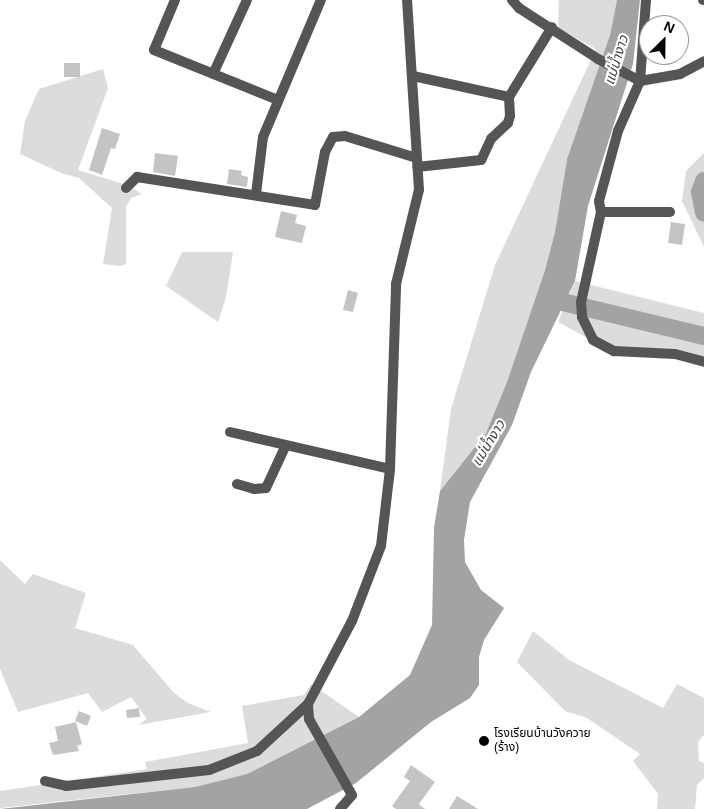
<!DOCTYPE html>
<html>
<head>
<meta charset="utf-8">
<style>
	body { margin:0 }
	#map { position:relative; width:704px; height:809px; overflow:hidden; background:#fff; font-family:Helvetica,"Noto Sans Thai",sans-serif }
	div>[style] { position:absolute }
	.green>* { inset:0; background:#dcdcdc }
	.water>* { inset:0; background:#a3a3a3 }
	.river>* { height:18px; margin:-9px; padding:0 9px; transform-origin:9px; border-radius:9px; background:#a3a3a3 }
	.building>* { inset:0; background:#c4c4c4 }
	.street>* { height:10px; margin:-5px; padding:0 5px; transform-origin:5px; border-radius:5px; background:#555 }
	.dots>* { width:14px; height:14px; translate:-50% -50%; box-sizing:border-box; border:2px solid #fff; border-radius:50% }
	span { translate:-50% -50%; white-space:nowrap; text-align:center; line-height:1.15; -webkit-text-stroke:4.5px #fff; paint-order:stroke }
	.poi-label { font-size:12px; color:#000 }
	.left { translate:0 -50%; text-align:left }
	.water-label { font-size:14px; color:#444; font-style:italic }
	.north { position:absolute; left:639px; top:15px; width:50px; height:50px; box-sizing:border-box; background:#fff; border:1px solid #999; border-radius:50%; rotate:23deg; font-size:14px; font-weight:700; line-height:20px; text-align:center; color:#000 }
	.north::after { content:''; display:block; margin:auto; width:18px; height:22px; background:#000; clip-path:polygon(50% 0,100% 100%,50% 72%,0 100%) }
</style>
</head>
<body>
<div id="map">
	<div class="green">
		<i style="clip-path:polygon(559px 0,617px 0,610px 35px,567px 159px,555px 232px,545px 270px,507px 382px,486px 433px,440px 491px,451px 409px,495px 265px,596px 49px,558px 28px)"></i>
		<i style="clip-path:polygon(103px 69px,108px 88px,78px 170px,127px 185px,142px 194px,131px 198px,126px 207px,126px 264px,121px 266px,103px 264px,112px 208px,79px 178px,61px 173px,20px 154px,25px 121px,39px 89px)"></i>
		<i style="clip-path:polygon(704px 153px,704px 247px,682px 201px,686px 171px)"></i>
		<i style="clip-path:polygon(182px 252px,233px 252px,226px 297px,218px 322px,166px 286px)"></i>
		<i style="clip-path:polygon(575px 281px,704px 313px,704px 366px,678px 357px,619px 355px,558px 322px)"></i>
		<i style="clip-path:polygon(0 560px,25px 584px,33px 574px,86px 593px,75px 628px,133px 645px,174px 693px,188px 703px,211px 712px,138px 725px,147px 719px,131px 697px,102px 712px,88px 693px,18px 712px,0 669px)"></i>
		<i style="clip-path:polygon(533px 631px,569px 660px,663px 708px,677px 684px,704px 698px,704px 735px,698px 742px,699px 761px,704px 763px,704px 778px,697px 785px,695px 809px,657px 809px,658px 794px,633px 761px,640px 754px,587px 718px,565px 711px,517px 662px)"></i>
		<i style="clip-path:polygon(311px 684px,359px 717px,247px 774px,195px 787px,0 808px,0 791px,147px 769px,145px 762px,248px 743px,242px 706px,304px 695px)"></i>
	</div>
	<div class="water">
		<i style="clip-path:polygon(617px 0,640px 0,633px 64px,588px 206px,575px 281px,531px 372px,512px 425px,470px 502px,464px 540px,465px 562px,481px 590px,504px 608px,484px 640px,479px 657px,479px 685px,470px 698px,431px 722px,356px 783px,307px 809px,0 809px,195px 787px,247px 774px,359px 717px,410px 675px,432px 625px,434px 528px,440px 491px,486px 433px,507px 382px,545px 270px,555px 232px,567px 159px,610px 35px)"></i>
	</div>
	<div class="river">
		<i style="left:704px;top:181px;width:12px;rotate:110deg"></i>
		<i style="left:700px;top:192px;width:21px;rotate:79deg"></i>
		<i style="left:550px;top:299px;width:158px;rotate:13.5deg"></i>
	</div>
	<div class="building">
		<i style="clip-path:polygon(64px 63px,80px 63px,80px 77px,64px 77px)"></i>
		<i style="clip-path:polygon(102px 128px,120px 134px,115px 149px,111px 148px,102px 175px,89px 170px)"></i>
		<i style="clip-path:polygon(155px 153px,178px 156px,175px 176px,153px 172px)"></i>
		<i style="clip-path:polygon(229px 169px,242px 171px,241px 175px,248px 177px,247px 187px,227px 184px)"></i>
		<i style="clip-path:polygon(281px 211px,297px 215px,295px 223px,306px 226px,302px 243px,275px 237px)"></i>
		<i style="clip-path:polygon(671px 222px,685px 224px,682px 245px,668px 243px)"></i>
		<i style="clip-path:polygon(348px 290px,358px 293px,353px 312px,343px 310px)"></i>
		<i style="clip-path:polygon(139px 708px,140px 717px,127px 718px,126px 710px)"></i>
		<i style="clip-path:polygon(79px 711px,91px 716px,87px 726px,75px 721px)"></i>
		<i style="clip-path:polygon(76px 722px,82px 744px,77px 746px,79px 751px,53px 755px,49px 743px,58px 741px,55px 727px)"></i>
		<i style="clip-path:polygon(411px 765px,435px 782px,419px 804px,425px 809px,396px 809px,392px 806px,410px 781px,404px 777px)"></i>
		<i style="clip-path:polygon(457px 796px,478px 809px,449px 809px)"></i>
	</div>
	<div class="street">
		<i style="left:175px;top:0;width:54px;rotate:112.8deg"></i>
		<i style="left:154px;top:50px;width:134px;rotate:22deg"></i>
		<i style="left:512px;top:0;width:11px;rotate:49deg"></i>
		<i style="left:519px;top:8px;width:94px;rotate:32.8deg"></i>
		<i style="left:598px;top:59px;width:47px;rotate:27.6deg"></i>
		<i style="left:640px;top:81px;width:41px;rotate:-9.9deg"></i>
		<i style="left:680px;top:74px;width:27px;rotate:-28deg"></i>
		<i style="left:646px;top:0;width:81px;rotate:94.2deg"></i>
		<i style="left:640px;top:81px;width:55px;rotate:113.7deg"></i>
		<i style="left:618px;top:131px;width:73px;rotate:105.2deg"></i>
		<i style="left:599px;top:201px;width:11px;rotate:80deg"></i>
		<i style="left:601px;top:212px;width:92px;rotate:102.5deg"></i>
		<i style="left:581px;top:302px;width:15px;rotate:86deg"></i>
		<i style="left:582px;top:317px;width:25px;rotate:64deg"></i>
		<i style="left:593px;top:340px;width:24px;rotate:28deg"></i>
		<i style="left:614px;top:351px;width:61px;rotate:2.8deg"></i>
		<i style="left:675px;top:354px;width:30px;rotate:15deg"></i>
		<i style="left:703px;top:0;width:1px"></i>
		<i style="left:214px;top:72px;width:79px;rotate:-65.4deg"></i>
		<i style="left:413px;top:76px;width:98px;rotate:12.3deg"></i>
		<i style="left:509px;top:97px;width:19px;rotate:87deg"></i>
		<i style="left:510px;top:116px;width:7px;rotate:106deg"></i>
		<i style="left:508px;top:123px;width:23px;rotate:137deg"></i>
		<i style="left:491px;top:139px;width:23px;rotate:115deg"></i>
		<i style="left:481px;top:160px;width:64px;rotate:173.8deg"></i>
		<i style="left:509px;top:97px;width:82px;rotate:-58.4deg"></i>
		<i style="left:126px;top:188px;width:16px;rotate:-45deg"></i>
		<i style="left:137px;top:177px;width:180px;rotate:8.9deg"></i>
		<i style="left:315px;top:205px;width:54px;rotate:-79.3deg"></i>
		<i style="left:325px;top:152px;width:17px;rotate:-62deg"></i>
		<i style="left:333px;top:137px;width:12px;rotate:-5deg"></i>
		<i style="left:345px;top:136px;width:75px;rotate:17deg"></i>
		<i style="left:256px;top:194px;width:57px;rotate:-83deg"></i>
		<i style="left:263px;top:137px;width:149px;rotate:-67.1deg"></i>
		<i style="left:601px;top:212px;width:69px"></i>
		<i style="left:230px;top:432px;width:164px;rotate:13deg"></i>
		<i style="left:237px;top:484px;width:18px;rotate:16deg"></i>
		<i style="left:254px;top:489px;width:12px;rotate:-5deg"></i>
		<i style="left:266px;top:488px;width:45px;rotate:-65.1deg"></i>
		<i style="left:45px;top:781px;width:22px;rotate:13deg"></i>
		<i style="left:66px;top:786px;width:144px;rotate:-6.4deg"></i>
		<i style="left:209px;top:770px;width:52px;rotate:-21.6deg"></i>
		<i style="left:257px;top:751px;width:69px;rotate:-42.7deg"></i>
		<i style="left:340px;top:809px;width:18px;rotate:-49deg"></i>
		<i style="left:352px;top:795px;width:87px;rotate:-119.5deg"></i>
		<i style="left:309px;top:719px;width:15px;rotate:-94deg"></i>
		<i style="left:308px;top:704px;width:94px;rotate:-62.1deg"></i>
		<i style="left:352px;top:621px;width:80px;rotate:-68.9deg"></i>
		<i style="left:381px;top:546px;width:78px;rotate:-83.3deg"></i>
		<i style="left:390px;top:469px;width:185px;rotate:-88.1deg"></i>
		<i style="left:396px;top:284px;width:97px;rotate:-76.3deg"></i>
		<i style="left:419px;top:190px;width:190px;rotate:-93.6deg"></i>
	</div>
	<div class="dots">
		<i style="left:484px;top:741px;background:#000"></i>
	</div>
	<div class="poi-label">
		<span class="left" style="left:494px;top:741px">โรงเรียนบ้านวังควาย<br>(ร้าง)</span>
	</div>
	<div class="water-label">
		<span style="left:616px;top:60px;rotate:-73deg">แม่น้ำงาว</span>
		<span style="left:488px;top:443px;rotate:-59deg">แม่น้ำงาว</span>
	</div>
	<div class="north">N</div>
</div>
</body>
</html>
